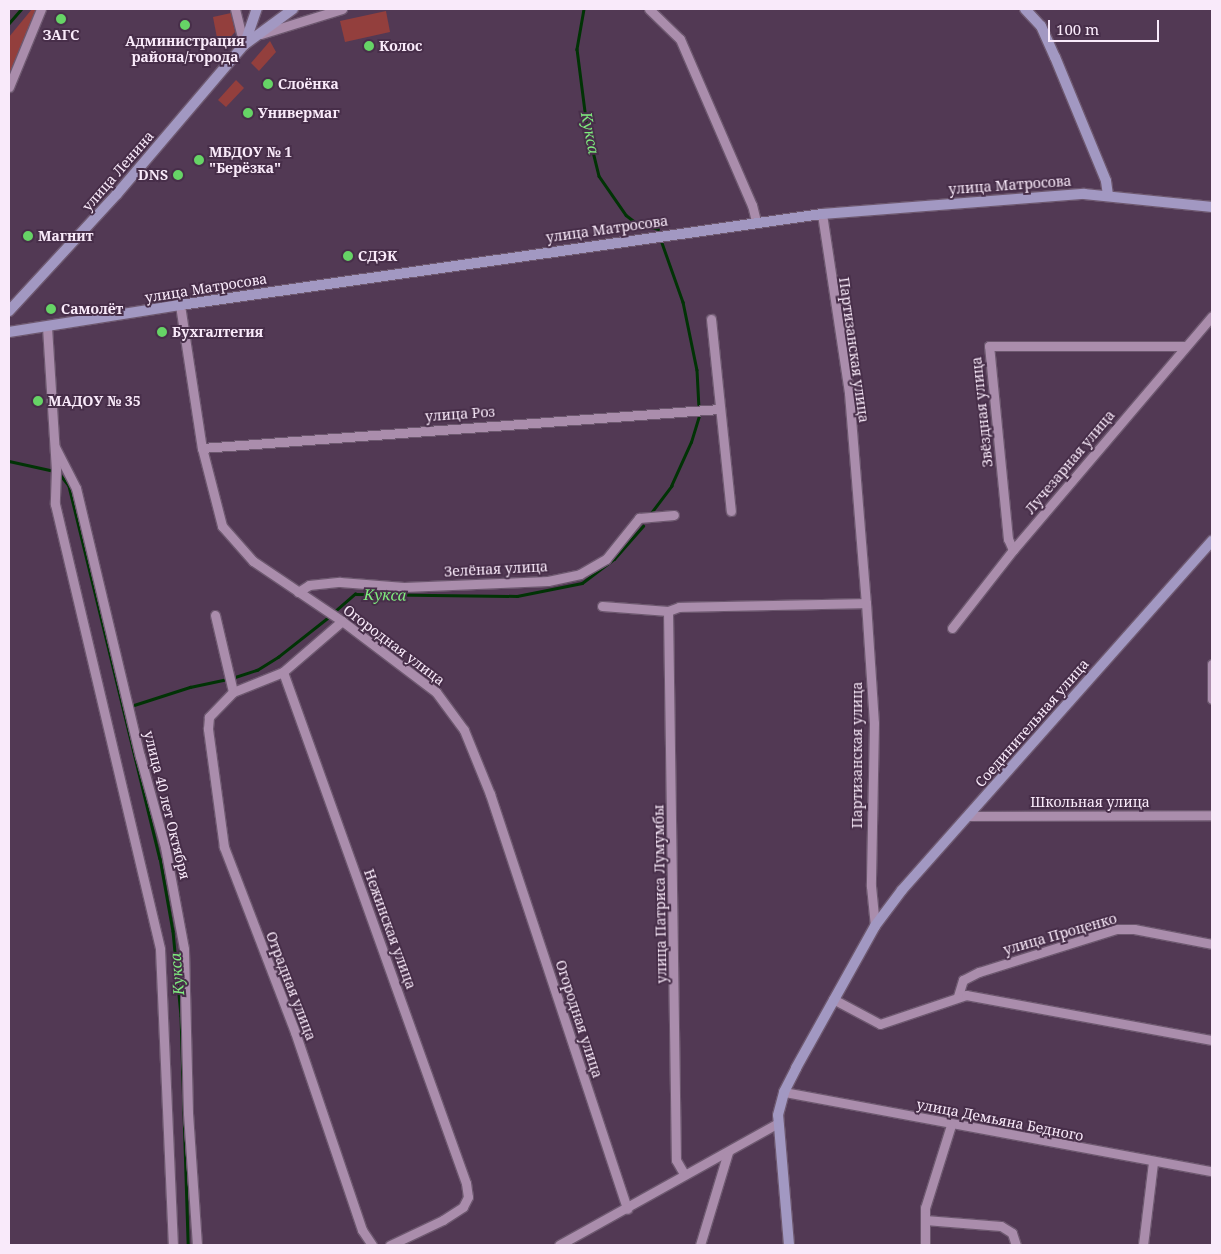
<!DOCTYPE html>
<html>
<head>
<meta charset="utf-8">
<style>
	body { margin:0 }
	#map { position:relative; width:1221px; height:1254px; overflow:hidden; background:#523954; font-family:"Noto Serif",serif }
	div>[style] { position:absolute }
	.green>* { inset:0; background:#933f3d }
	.stream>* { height:2.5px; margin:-1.25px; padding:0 1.25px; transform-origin:1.25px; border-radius:1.25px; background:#013305 }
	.roads { filter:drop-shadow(1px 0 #6d586f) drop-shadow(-1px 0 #6d586f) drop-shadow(0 1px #6d586f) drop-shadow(0 -1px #6d586f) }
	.street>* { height:9px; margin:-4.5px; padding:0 4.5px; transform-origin:4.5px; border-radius:4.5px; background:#aa8dac }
	.secondary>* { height:10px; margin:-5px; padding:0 5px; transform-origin:5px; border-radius:5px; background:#a298c2 }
	.dots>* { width:14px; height:14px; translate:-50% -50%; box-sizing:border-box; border:2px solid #472e49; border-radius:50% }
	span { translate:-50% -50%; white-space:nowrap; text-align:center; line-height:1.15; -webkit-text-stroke:4px #472e49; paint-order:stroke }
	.poi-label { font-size:14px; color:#f9eafa; font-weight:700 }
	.left { translate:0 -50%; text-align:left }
	.right { translate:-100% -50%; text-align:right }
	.street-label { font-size:14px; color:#f9eafa }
	.water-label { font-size:15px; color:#7fec7e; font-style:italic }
	.frame { position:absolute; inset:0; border:10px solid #f9eafa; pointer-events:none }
	.scale { position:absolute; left:1048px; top:20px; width:111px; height:22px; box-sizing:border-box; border:2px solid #f9eafa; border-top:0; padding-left:6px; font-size:15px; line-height:18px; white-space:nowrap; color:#f9eafa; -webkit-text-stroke:4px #472e49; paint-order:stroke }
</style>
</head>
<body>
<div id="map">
	<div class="green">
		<i style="clip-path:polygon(32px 9px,37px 9px,9px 76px,9px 37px)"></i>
		<i style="clip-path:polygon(386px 11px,390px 32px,345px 42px,340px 21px)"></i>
		<i style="clip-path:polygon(231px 13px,235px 32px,225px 43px,217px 38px,213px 17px)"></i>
		<i style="clip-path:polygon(270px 41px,276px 52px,259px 71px,251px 63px)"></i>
		<i style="clip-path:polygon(236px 80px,244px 88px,226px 107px,218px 100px)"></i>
	</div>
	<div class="stream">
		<i style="left:584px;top:9px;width:41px;rotate:99.9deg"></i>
		<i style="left:577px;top:49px;width:79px;rotate:82.7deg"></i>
		<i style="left:587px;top:127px;width:50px;rotate:76.2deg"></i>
		<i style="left:599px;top:176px;width:47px;rotate:55.3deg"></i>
		<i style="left:626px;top:215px;width:11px;rotate:38deg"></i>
		<i style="left:635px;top:222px;width:24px;rotate:17deg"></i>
		<i style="left:9px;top:23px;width:18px;rotate:-49deg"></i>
		<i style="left:661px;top:240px;width:66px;rotate:70.5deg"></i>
		<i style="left:683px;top:302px;width:69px;rotate:78.4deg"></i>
		<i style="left:697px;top:370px;width:34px;rotate:87deg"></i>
		<i style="left:9px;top:461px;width:46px;rotate:12.5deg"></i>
		<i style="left:59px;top:473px;width:16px;rotate:52deg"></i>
		<i style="left:69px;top:486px;width:383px;rotate:76.3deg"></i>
		<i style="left:160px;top:858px;width:74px;rotate:79.9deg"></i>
		<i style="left:173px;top:931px;width:85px;rotate:84.6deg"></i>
		<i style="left:181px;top:1016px;width:229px;rotate:88.2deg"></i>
		<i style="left:651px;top:513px;width:34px;rotate:-53deg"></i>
		<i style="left:671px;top:486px;width:48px;rotate:-65.6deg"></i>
		<i style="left:691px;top:442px;width:28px;rotate:-73deg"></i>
		<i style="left:334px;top:612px;width:28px;rotate:-41deg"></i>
		<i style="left:355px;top:594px;width:162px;rotate:0.7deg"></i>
		<i style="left:517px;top:596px;width:66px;rotate:-11.3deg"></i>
		<i style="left:582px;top:583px;width:40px;rotate:-37deg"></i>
		<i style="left:614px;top:559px;width:44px;rotate:-48.7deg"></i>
		<i style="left:232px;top:678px;width:26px;rotate:-18deg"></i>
		<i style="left:257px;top:670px;width:25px;rotate:-32deg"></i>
		<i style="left:278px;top:657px;width:66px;rotate:-38.3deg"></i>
		<i style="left:134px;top:705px;width:59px;rotate:-17.8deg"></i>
		<i style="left:190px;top:687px;width:38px;rotate:-12deg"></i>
	</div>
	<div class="roads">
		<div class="street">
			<i style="left:235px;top:9px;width:37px;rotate:76deg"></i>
			<i style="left:649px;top:9px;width:43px;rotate:44.1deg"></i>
			<i style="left:680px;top:39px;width:181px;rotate:66.6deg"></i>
			<i style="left:752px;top:205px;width:16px;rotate:76deg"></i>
			<i style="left:261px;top:34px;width:85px;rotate:-17.2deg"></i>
			<i style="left:9px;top:87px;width:84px;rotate:-67.7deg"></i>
			<i style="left:822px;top:214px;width:181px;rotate:81.4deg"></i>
			<i style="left:849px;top:393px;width:211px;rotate:85.4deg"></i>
			<i style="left:866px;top:603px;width:120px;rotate:86.2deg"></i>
			<i style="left:874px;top:723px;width:163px;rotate:91.1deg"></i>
			<i style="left:871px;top:886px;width:40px;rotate:84.3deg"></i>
			<i style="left:180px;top:305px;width:145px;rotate:81.3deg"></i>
			<i style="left:202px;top:448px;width:81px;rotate:75.6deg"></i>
			<i style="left:222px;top:526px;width:47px;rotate:48.5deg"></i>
			<i style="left:253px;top:561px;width:107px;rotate:34deg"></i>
			<i style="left:342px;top:621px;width:118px;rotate:37.1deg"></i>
			<i style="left:436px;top:692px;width:47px;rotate:53.6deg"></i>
			<i style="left:464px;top:730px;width:69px;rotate:67.9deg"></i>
			<i style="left:490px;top:794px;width:437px;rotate:71.7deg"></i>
			<i style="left:711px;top:319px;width:193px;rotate:84.1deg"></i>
			<i style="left:47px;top:327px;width:142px;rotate:86.4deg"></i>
			<i style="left:56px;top:469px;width:35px;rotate:92deg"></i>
			<i style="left:55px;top:504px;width:457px;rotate:76.7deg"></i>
			<i style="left:160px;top:949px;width:296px;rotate:87.5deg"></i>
			<i style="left:55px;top:447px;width:46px;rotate:62.9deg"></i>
			<i style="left:76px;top:488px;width:276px;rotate:76.6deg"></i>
			<i style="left:140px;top:756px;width:94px;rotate:74.6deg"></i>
			<i style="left:165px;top:847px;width:104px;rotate:79.4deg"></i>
			<i style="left:184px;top:949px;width:164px;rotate:88.6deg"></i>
			<i style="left:188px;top:1113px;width:132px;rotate:86.1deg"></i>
			<i style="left:202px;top:448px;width:518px;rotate:-4.31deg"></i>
			<i style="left:1013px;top:550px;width:12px;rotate:-114deg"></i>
			<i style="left:1008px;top:539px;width:194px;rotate:-95.6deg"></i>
			<i style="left:989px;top:346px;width:197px"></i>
			<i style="left:298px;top:592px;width:13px;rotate:-32deg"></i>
			<i style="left:309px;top:585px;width:31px;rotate:-6deg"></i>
			<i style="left:340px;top:582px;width:64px;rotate:4.5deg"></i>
			<i style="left:404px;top:587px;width:144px;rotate:-2.4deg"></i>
			<i style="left:548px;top:581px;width:33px;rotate:-12deg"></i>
			<i style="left:580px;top:574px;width:30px;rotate:-30deg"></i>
			<i style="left:606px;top:559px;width:53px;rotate:-51.2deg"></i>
			<i style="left:639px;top:518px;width:35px;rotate:-5deg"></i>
			<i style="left:602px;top:606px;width:66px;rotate:4.3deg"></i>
			<i style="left:668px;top:611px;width:12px;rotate:-20deg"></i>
			<i style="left:679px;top:607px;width:187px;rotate:-1.2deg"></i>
			<i style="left:668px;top:611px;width:549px;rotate:89.17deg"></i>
			<i style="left:676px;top:1160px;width:16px;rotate:60deg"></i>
			<i style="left:215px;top:615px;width:79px;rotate:76.8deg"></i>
			<i style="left:342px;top:621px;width:78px;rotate:139.2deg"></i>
			<i style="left:283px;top:672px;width:54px;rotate:158.2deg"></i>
			<i style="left:233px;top:692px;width:35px;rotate:134deg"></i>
			<i style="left:209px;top:717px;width:12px;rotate:95deg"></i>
			<i style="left:208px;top:729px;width:119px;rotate:82.3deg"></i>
			<i style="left:224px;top:847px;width:198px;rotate:69deg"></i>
			<i style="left:295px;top:1032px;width:209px;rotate:71.3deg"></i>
			<i style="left:362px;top:1230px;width:18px;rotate:56deg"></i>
			<i style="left:952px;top:628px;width:99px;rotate:-52deg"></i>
			<i style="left:1013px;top:550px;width:307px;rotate:-49.6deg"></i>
			<i style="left:1212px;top:664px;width:35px;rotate:90deg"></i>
			<i style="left:283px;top:672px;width:543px;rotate:70.3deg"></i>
			<i style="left:466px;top:1183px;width:14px;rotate:82deg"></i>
			<i style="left:468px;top:1197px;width:11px;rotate:117deg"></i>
			<i style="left:463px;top:1207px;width:24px;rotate:147deg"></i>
			<i style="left:443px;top:1220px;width:59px;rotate:154.7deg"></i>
			<i style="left:968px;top:816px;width:244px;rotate:-0.2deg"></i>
			<i style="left:958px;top:996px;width:17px;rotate:-73deg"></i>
			<i style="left:963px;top:980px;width:18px;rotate:-27deg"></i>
			<i style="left:979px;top:972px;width:144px;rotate:-17.4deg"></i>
			<i style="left:1116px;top:929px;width:18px"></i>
			<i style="left:1134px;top:929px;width:79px;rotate:10.9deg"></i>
			<i style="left:833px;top:999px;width:53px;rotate:28deg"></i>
			<i style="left:880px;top:1024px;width:91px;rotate:-18.6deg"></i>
			<i style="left:966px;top:995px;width:250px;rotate:10.4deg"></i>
			<i style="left:784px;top:1092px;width:435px;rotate:10.5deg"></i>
			<i style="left:925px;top:1220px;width:76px;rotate:4.5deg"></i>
			<i style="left:1001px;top:1226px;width:13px;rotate:32deg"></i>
			<i style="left:1012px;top:1233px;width:13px;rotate:72deg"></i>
			<i style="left:559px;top:1245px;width:251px;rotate:-29.1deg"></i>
			<i style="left:700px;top:1245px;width:97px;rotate:-73.2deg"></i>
			<i style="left:925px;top:1245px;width:37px;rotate:-90deg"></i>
			<i style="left:925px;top:1208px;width:87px;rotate:-72.6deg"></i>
			<i style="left:1143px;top:1245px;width:84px;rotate:-83.1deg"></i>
		</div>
		<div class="secondary">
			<i style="left:1025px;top:9px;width:23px;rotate:47deg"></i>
			<i style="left:1041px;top:26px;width:34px;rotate:66deg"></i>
			<i style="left:1055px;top:57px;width:134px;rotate:67.6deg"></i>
			<i style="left:1106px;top:181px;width:14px;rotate:82deg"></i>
			<i style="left:245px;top:43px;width:36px;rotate:-71deg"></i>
			<i style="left:9px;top:311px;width:159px;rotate:-47.3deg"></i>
			<i style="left:117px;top:194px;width:196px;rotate:-49.6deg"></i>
			<i style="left:244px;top:45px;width:61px;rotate:-36.3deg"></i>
			<i style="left:9px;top:332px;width:173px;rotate:-9deg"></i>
			<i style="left:180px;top:305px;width:648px;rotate:-8.07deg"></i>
			<i style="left:822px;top:214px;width:263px;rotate:-4.4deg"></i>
			<i style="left:1084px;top:194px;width:129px;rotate:5.8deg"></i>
			<i style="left:789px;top:1245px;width:130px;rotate:-94.8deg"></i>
			<i style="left:778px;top:1115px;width:24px;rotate:-75deg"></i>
			<i style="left:784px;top:1092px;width:27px;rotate:-63deg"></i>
			<i style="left:796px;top:1068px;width:162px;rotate:-60.9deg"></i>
			<i style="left:875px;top:926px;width:45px;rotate:-53.1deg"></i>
			<i style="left:902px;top:890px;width:467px;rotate:-48.4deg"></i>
		</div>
	</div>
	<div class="dots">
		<i style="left:61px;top:19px;background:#66d466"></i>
		<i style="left:185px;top:25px;background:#66d466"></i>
		<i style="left:369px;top:46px;background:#66d466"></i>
		<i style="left:268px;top:84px;background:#66d466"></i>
		<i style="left:248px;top:113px;background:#66d466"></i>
		<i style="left:199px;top:160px;background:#66d466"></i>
		<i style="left:178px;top:175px;background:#66d466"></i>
		<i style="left:28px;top:236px;background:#66d466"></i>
		<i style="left:348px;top:256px;background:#66d466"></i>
		<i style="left:51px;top:309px;background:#66d466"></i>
		<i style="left:162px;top:332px;background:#66d466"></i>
		<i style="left:38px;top:401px;background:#66d466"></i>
	</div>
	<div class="poi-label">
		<span style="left:61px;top:35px">ЗАГС</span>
		<span style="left:185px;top:49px">Администрация<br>района/города</span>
		<span class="left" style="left:379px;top:46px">Колос</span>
		<span class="left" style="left:278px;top:84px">Слоёнка</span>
		<span class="left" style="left:258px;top:113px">Универмаг</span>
		<span class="left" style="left:209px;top:160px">МБДОУ № 1<br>"Берёзка"</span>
		<span class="right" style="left:168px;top:175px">DNS</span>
		<span class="left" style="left:38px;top:236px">Магнит</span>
		<span class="left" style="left:358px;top:256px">СДЭК</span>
		<span class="left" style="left:61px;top:309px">Самолёт</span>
		<span class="left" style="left:172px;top:332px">Бухгалтегия</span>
		<span class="left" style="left:48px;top:401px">МАДОУ № 35</span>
	</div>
	<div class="street-label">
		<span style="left:118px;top:171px;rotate:-49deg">улица Ленина</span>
		<span style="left:1010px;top:185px;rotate:-4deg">улица Матросова</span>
		<span style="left:607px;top:229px;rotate:-8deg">улица Матросова</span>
		<span style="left:206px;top:288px;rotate:-9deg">улица Матросова</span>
		<span style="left:854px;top:350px;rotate:82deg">Партизанская улица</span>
		<span style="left:982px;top:412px;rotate:-96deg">Звёздная улица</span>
		<span style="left:460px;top:414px;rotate:-4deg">улица Роз</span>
		<span style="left:1070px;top:462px;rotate:-50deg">Лучезарная улица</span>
		<span style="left:496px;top:569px;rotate:-3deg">Зелёная улица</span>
		<span style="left:394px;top:645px;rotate:37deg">Огородная улица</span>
		<span style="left:1032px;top:723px;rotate:-49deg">Соединительная улица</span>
		<span style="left:857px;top:755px;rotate:-90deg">Партизанская улица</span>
		<span style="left:1090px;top:802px">Школьная улица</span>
		<span style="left:167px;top:805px;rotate:76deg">улица 40 лет Октября</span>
		<span style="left:660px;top:894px;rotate:-91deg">улица Патриса Лумумбы</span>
		<span style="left:390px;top:929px;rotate:70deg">Нежинская улица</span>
		<span style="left:1060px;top:934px;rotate:-16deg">улица Проценко</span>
		<span style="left:291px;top:986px;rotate:69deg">Отрадная улица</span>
		<span style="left:579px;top:1019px;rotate:72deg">Огородная улица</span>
		<span style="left:1000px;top:1120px;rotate:11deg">улица Демьяна Бедного</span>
	</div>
	<div class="water-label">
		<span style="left:590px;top:133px;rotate:79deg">Кукса</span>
		<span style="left:385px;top:595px;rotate:1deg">Кукса</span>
		<span style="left:177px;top:974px;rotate:-95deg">Кукса</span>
	</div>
	<div class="frame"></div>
	<div class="scale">100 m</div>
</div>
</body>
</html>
